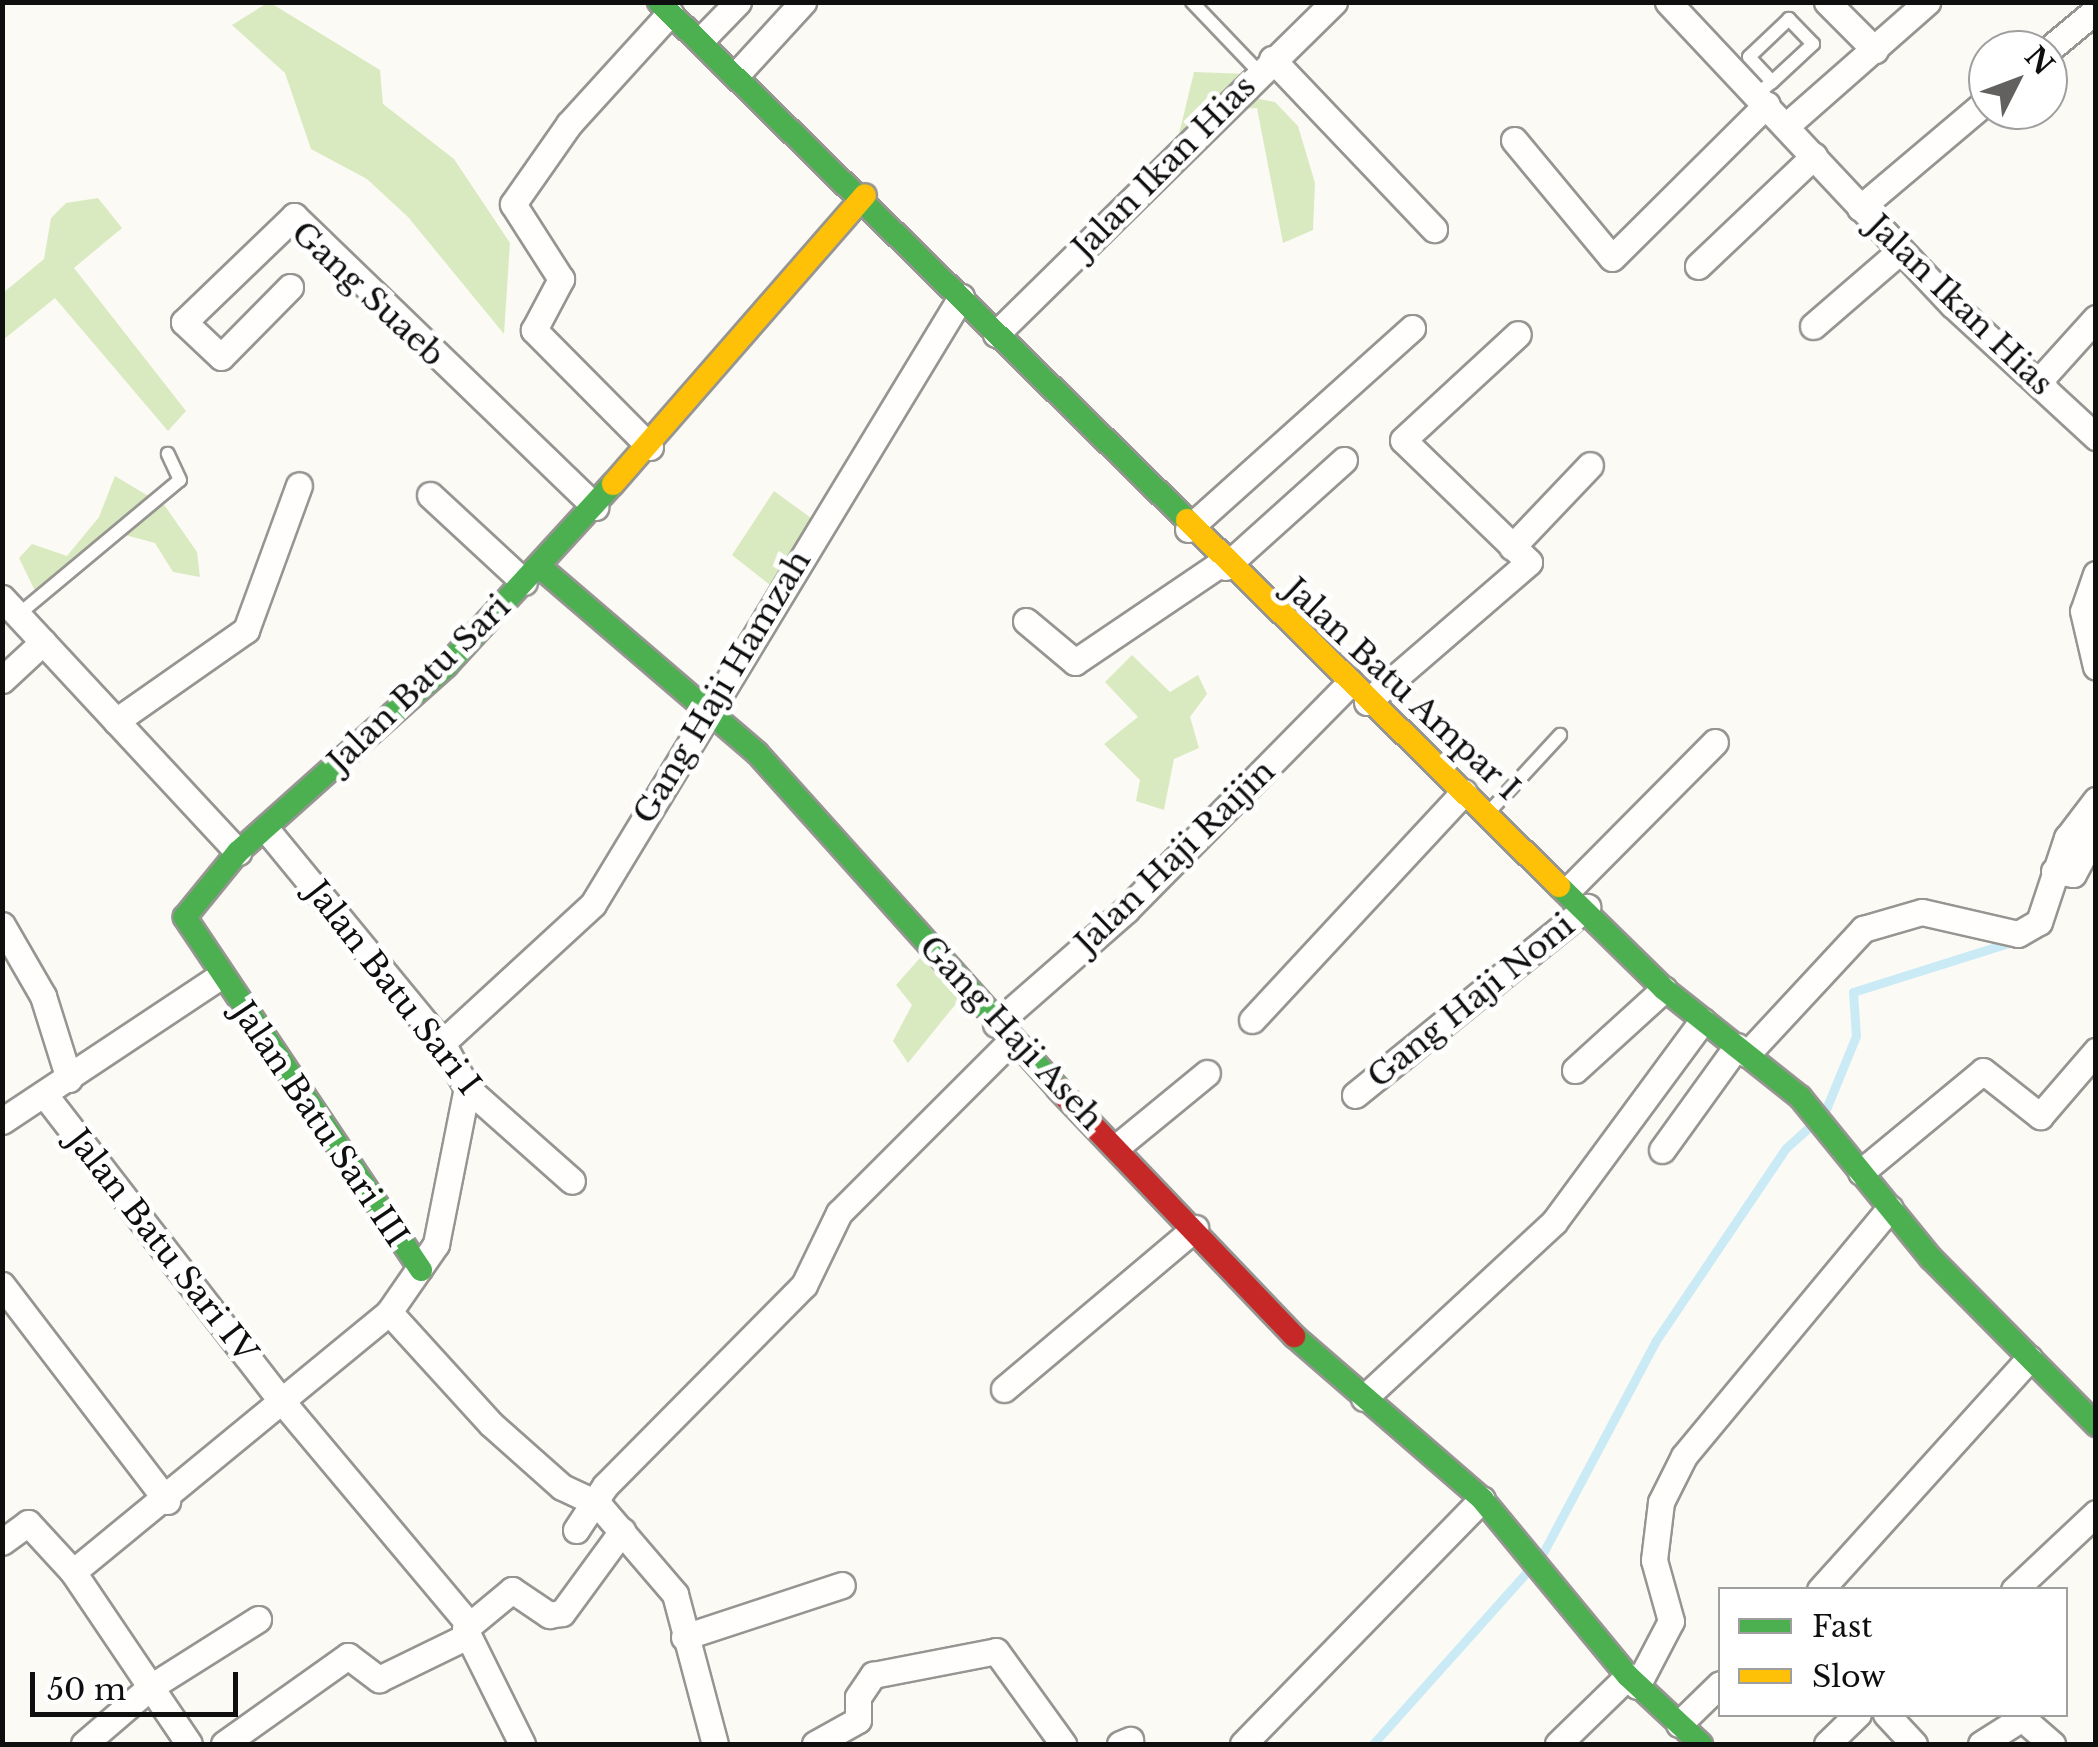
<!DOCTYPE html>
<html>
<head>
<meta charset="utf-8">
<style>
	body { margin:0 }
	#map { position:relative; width:2098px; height:1747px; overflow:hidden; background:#fcfaf4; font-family:"Libre Baskerville",serif }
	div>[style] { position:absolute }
	.forest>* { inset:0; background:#d9eac1 }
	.stream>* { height:9px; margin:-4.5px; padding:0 4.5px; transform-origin:4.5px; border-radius:4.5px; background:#caebf6 }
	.roads { filter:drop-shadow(2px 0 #969592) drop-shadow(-2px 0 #969592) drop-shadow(0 2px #969592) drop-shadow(0 -2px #969592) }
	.lane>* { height:12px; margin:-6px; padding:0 6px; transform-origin:6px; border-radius:6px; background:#fffefd }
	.street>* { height:25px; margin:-12.5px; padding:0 12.5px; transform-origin:12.5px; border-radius:12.5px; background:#fffefd }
	.fast>* { height:22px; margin:-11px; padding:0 11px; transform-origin:11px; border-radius:11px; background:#4caf50 }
	.slow>* { height:22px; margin:-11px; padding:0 11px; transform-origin:11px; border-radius:11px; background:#ffc107 }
	.jam>* { height:22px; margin:-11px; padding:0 11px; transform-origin:11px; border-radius:11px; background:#c62828 }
	span { translate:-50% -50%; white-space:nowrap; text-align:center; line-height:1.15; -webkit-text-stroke:10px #fff; paint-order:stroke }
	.street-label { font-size:32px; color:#0f0f0f }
	.frame { position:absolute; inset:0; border:5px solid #0f0f0f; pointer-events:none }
	.legend { position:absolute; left:1718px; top:1587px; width:350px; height:130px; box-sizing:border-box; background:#fff; border:2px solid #9f9f9f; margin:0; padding:12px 18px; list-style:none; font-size:30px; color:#0f0f0f }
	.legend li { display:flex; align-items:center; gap:20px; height:50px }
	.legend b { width:50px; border:2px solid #9f9f9f }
	.north { position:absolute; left:1968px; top:30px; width:100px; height:100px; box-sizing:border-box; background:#fff; border:2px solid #9f9f9f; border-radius:50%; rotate:48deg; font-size:28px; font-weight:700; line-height:40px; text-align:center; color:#0f0f0f }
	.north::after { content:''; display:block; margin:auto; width:35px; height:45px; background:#62615f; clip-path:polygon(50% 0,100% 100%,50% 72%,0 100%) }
	.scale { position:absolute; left:30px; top:1672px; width:208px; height:45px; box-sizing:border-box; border:5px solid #0f0f0f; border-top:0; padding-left:12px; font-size:30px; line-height:35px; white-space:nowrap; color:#0f0f0f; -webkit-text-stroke:8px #fff; paint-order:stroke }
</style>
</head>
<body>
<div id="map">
	<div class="forest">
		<i style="clip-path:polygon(269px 2px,380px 70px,383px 104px,454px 159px,510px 243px,504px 334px,408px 217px,367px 179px,311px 149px,285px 73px,232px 25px)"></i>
		<i style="clip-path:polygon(1194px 72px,1248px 74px,1254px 98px,1275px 102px,1298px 126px,1315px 183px,1313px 230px,1283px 243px,1257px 108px,1229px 109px,1172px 163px)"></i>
		<i style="clip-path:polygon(98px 198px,122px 228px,74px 268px,186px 411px,168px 431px,55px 298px,3px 340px,3px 293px,44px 259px,51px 218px,66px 203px)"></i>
		<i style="clip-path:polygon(115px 476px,165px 506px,197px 552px,200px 577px,173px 572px,155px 543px,125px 535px,37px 595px,19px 558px,32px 544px,67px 556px,99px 517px)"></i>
		<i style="clip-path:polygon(774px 491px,818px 523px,775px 589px,732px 555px)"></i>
		<i style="clip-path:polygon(1132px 655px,1170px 692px,1198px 675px,1207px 694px,1190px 717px,1199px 748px,1174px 759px,1164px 810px,1136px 801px,1140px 780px,1104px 744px,1138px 717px,1105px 682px)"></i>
		<i style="clip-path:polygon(927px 950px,967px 990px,908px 1063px,893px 1041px,912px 1005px,896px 985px)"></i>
	</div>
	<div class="stream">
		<i style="left:1824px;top:1114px;width:84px;rotate:-67.7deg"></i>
		<i style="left:1856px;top:1036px;width:44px;rotate:-93.9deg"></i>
		<i style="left:1853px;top:992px;width:170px;rotate:-17.5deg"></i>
		<i style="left:1543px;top:1553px;width:239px;rotate:-62deg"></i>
		<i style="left:1655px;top:1342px;width:234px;rotate:-56deg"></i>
		<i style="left:1786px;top:1148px;width:36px;rotate:-42deg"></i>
		<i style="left:1373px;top:1744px;width:240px;rotate:-48.2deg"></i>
	</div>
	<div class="roads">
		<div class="lane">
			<i style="left:1192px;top:2px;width:97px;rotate:46.3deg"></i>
			<i style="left:1757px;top:94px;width:19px;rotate:-39deg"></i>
			<i style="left:1772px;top:82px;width:56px;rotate:-42.8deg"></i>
			<i style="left:1813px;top:44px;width:35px;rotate:-134deg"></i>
			<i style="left:1789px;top:19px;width:55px;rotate:136.5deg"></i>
			<i style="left:1749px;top:57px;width:34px;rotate:47deg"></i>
			<i style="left:19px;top:614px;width:209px;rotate:-39.8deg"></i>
			<i style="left:180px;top:480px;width:29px;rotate:-115deg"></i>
			<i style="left:1489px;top:812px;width:105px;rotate:-47.3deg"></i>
		</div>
		<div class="street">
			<i style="left:1668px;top:2px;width:416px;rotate:46.8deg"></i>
			<i style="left:1953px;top:305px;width:195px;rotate:42.7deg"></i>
			<i style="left:1827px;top:2px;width:68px;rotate:45deg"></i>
			<i style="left:701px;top:40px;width:53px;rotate:-45.8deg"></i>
			<i style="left:2048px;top:50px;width:62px;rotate:-39.8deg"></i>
			<i style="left:1272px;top:59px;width:235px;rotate:46.4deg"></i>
			<i style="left:737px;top:74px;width:98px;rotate:-47.5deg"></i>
			<i style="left:1786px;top:126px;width:188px;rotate:-41.3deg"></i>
			<i style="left:1514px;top:140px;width:153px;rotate:50.3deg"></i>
			<i style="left:1612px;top:258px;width:218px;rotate:-44.8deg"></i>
			<i style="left:1860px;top:208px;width:167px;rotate:-40.2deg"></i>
			<i style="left:1698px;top:266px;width:160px;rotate:-43.5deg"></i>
			<i style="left:290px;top:287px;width:98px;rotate:134.6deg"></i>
			<i style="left:221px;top:357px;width:51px;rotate:-136.6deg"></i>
			<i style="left:184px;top:322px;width:153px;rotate:-43.9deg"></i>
			<i style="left:294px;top:216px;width:419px;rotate:44deg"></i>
			<i style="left:1813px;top:326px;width:115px;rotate:-40.8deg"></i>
			<i style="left:996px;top:334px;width:474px;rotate:-44.5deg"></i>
			<i style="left:2039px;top:381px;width:85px;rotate:-47.9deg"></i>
			<i style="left:650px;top:447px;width:165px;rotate:-134.8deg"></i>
			<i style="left:534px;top:330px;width:58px;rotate:-62.1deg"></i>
			<i style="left:561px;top:279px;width:89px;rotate:-122.6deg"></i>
			<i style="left:513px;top:204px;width:98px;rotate:-55deg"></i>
			<i style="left:569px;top:124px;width:150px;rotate:-47.7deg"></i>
			<i style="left:430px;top:495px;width:128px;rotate:42.8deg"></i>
			<i style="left:1188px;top:529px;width:301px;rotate:-41.9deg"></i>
			<i style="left:1512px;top:547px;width:113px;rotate:-46.4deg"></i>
			<i style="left:1225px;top:567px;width:160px;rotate:-42deg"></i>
			<i style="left:2096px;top:574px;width:39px;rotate:109deg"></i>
			<i style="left:2083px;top:611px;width:57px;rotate:76.9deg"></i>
			<i style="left:2px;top:598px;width:347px;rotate:47.1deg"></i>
			<i style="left:1026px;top:621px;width:64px;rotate:39.9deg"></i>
			<i style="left:1075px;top:662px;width:176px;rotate:-34.1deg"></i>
			<i style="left:2px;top:680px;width:56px;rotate:-42.8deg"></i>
			<i style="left:1367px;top:702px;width:214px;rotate:-40.8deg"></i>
			<i style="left:1529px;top:562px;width:175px;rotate:-135.9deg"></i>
			<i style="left:1403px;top:440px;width:156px;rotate:-42.7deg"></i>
			<i style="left:116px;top:721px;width:159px;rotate:-35deg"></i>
			<i style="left:246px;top:630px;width:154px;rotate:-69.9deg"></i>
			<i style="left:266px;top:829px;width:277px;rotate:50.6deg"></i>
			<i style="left:442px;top:1043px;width:51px;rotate:60.9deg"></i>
			<i style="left:467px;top:1088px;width:140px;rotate:41.5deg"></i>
			<i style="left:2054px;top:871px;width:19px;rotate:9deg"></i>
			<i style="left:2073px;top:874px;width:49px;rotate:-61.9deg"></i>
			<i style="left:1569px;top:889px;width:207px;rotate:-45.2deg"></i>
			<i style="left:2px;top:925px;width:82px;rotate:60deg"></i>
			<i style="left:43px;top:996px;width:87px;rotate:72.6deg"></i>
			<i style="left:1252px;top:1020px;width:311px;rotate:-47.1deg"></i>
			<i style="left:996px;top:1024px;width:173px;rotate:-41.2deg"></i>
			<i style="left:1126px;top:910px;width:316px;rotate:-45.4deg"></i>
			<i style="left:442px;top:1043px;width:205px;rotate:-42.6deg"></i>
			<i style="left:593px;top:904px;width:710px;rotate:-58.77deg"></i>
			<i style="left:1747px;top:1054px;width:171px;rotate:-47.1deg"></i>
			<i style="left:1863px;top:929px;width:61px;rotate:-16.1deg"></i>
			<i style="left:1922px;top:912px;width:98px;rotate:12.9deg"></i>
			<i style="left:2018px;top:934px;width:24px;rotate:-30deg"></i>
			<i style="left:2039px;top:922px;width:89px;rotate:-71.6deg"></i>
			<i style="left:2067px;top:838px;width:48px;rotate:-52.7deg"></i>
			<i style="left:1575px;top:1070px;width:120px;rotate:-42.3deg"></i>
			<i style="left:44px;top:1094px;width:386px;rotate:52.3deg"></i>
			<i style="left:280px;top:1399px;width:292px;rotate:50deg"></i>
			<i style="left:1355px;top:1095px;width:299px;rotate:-39deg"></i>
			<i style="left:2px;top:1121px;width:260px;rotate:-33.6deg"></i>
			<i style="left:1118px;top:1146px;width:115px;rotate:-39.4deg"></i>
			<i style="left:1662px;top:1150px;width:128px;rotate:-54.2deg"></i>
			<i style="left:1861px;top:1172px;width:158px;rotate:-39.6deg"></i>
			<i style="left:1983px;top:1071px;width:73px;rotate:38.3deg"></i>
			<i style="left:2040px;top:1116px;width:86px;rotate:-49.3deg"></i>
			<i style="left:2px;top:1285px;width:272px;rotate:52.6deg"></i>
			<i style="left:389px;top:1312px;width:151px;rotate:47.7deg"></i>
			<i style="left:491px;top:1424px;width:95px;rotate:41.6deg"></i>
			<i style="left:562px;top:1487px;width:38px;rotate:25deg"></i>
			<i style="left:597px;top:1503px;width:120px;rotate:49.4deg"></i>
			<i style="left:675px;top:1594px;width:155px;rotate:75.1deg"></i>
			<i style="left:1004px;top:1389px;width:250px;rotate:-40.1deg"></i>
			<i style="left:1364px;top:1398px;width:259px;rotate:-42.8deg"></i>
			<i style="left:1554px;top:1222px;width:250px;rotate:-53.6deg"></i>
			<i style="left:576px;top:1530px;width:53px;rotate:-56.6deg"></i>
			<i style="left:605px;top:1486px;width:283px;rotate:-45.3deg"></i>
			<i style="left:804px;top:1285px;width:80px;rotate:-64.1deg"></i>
			<i style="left:839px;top:1213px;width:245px;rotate:-45deg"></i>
			<i style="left:2px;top:1542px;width:32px;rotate:-36deg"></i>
			<i style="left:28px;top:1523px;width:67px;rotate:47.4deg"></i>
			<i style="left:73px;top:1572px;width:207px;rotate:56deg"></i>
			<i style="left:73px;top:1572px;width:409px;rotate:-39.4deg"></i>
			<i style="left:389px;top:1312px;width:83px;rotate:-55.3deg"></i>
			<i style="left:436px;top:1244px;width:159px;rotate:-78.8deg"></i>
			<i style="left:1820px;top:1590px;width:312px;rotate:-47.9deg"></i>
			<i style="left:2014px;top:1590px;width:112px;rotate:-43.2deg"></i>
			<i style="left:684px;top:1637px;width:166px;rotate:-18.2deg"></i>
			<i style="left:1637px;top:1686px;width:73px;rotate:-62.4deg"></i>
			<i style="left:1671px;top:1621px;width:63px;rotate:-105.6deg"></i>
			<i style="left:1654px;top:1560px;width:58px;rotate:-83.1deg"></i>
			<i style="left:1661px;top:1502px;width:51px;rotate:-63.4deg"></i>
			<i style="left:1684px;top:1456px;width:322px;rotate:-50.3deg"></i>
			<i style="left:1886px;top:1714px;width:41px;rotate:47deg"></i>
			<i style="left:1679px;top:1724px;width:57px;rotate:-44.3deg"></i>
			<i style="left:84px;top:1744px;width:86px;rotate:-40.7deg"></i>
			<i style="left:149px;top:1688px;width:129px;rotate:-32.3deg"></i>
			<i style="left:224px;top:1744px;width:152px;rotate:-35.4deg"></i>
			<i style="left:348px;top:1656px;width:39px;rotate:37deg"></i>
			<i style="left:379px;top:1679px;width:96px;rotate:-26deg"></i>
			<i style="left:522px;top:1744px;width:128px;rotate:-116.4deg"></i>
			<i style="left:465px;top:1629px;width:61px;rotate:-39.7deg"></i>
			<i style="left:512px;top:1590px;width:45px;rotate:34deg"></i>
			<i style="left:549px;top:1615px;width:13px;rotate:-9deg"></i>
			<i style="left:562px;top:1613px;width:102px;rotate:-53.8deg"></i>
			<i style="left:815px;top:1744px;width:49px;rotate:-29.2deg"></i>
			<i style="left:858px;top:1720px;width:23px;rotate:-90deg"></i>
			<i style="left:858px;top:1697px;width:27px;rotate:-56deg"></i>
			<i style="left:873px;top:1675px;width:125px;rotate:-11deg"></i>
			<i style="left:996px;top:1651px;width:115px;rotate:54.2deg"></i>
			<i style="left:1120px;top:1744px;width:11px;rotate:-22deg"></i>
			<i style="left:1243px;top:1744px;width:342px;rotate:-45.7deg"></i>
			<i style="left:1558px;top:1744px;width:98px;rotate:-44.2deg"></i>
			<i style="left:1827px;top:1744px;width:43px;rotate:-44.1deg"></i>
			<i style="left:1981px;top:1744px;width:49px;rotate:-32.4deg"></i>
			<i style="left:2022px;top:1718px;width:40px;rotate:41deg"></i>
		</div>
		<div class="fast">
			<i style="left:659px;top:2px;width:740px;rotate:44.45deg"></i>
			<i style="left:540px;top:567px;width:286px;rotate:40.6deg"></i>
			<i style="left:757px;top:753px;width:451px;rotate:48.1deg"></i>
			<i style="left:1559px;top:886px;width:147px;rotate:44.4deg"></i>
			<i style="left:1664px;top:989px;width:174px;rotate:38.5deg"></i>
			<i style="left:1800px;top:1097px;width:208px;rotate:50.9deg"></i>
			<i style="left:1931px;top:1258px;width:235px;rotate:45.3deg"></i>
			<i style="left:421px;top:1270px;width:425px;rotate:-123.8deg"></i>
			<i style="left:185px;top:917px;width:84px;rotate:-50.8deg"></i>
			<i style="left:238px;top:852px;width:279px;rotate:-41.8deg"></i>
			<i style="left:446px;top:666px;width:247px;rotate:-47.5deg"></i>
			<i style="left:1294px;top:1336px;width:249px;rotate:40.9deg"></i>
			<i style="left:1482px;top:1499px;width:229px;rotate:50.5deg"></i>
			<i style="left:1628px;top:1676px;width:100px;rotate:43deg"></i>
		</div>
		<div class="slow">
			<i style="left:613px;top:484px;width:383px;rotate:-48.9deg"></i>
			<i style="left:1187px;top:520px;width:522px;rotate:44.53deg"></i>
		</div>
		<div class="jam">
			<i style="left:1058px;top:1089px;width:342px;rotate:46.3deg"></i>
		</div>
	</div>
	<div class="street-label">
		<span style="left:1164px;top:167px;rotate:-45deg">Jalan Ikan Hias</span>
		<span style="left:368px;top:294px;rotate:43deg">Gang Suaeb</span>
		<span style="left:1960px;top:305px;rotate:44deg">Jalan Ikan Hias</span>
		<span style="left:419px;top:684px;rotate:-44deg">Jalan Batu Sari</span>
		<span style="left:722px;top:687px;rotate:-59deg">Gang Haji Hamzah</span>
		<span style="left:1402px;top:689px;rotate:43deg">Jalan Batu Ampar I</span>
		<span style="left:1175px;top:857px;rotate:-44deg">Jalan Haji Raijin</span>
		<span style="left:393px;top:988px;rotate:52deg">Jalan Batu Sari I</span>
		<span style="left:1471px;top:1001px;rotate:-39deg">Gang Haji Noni</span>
		<span style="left:1011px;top:1033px;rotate:47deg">Gang Haji Aseh</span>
		<span style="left:320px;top:1124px;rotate:56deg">Jalan Batu Sari III</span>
		<span style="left:162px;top:1246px;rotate:52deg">Jalan Batu Sari IV</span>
	</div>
	<div class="frame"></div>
	<ul class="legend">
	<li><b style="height:12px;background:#4caf50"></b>Fast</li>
	<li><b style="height:12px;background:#ffc107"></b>Slow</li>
	</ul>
	<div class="north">N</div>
	<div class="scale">50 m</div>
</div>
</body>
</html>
